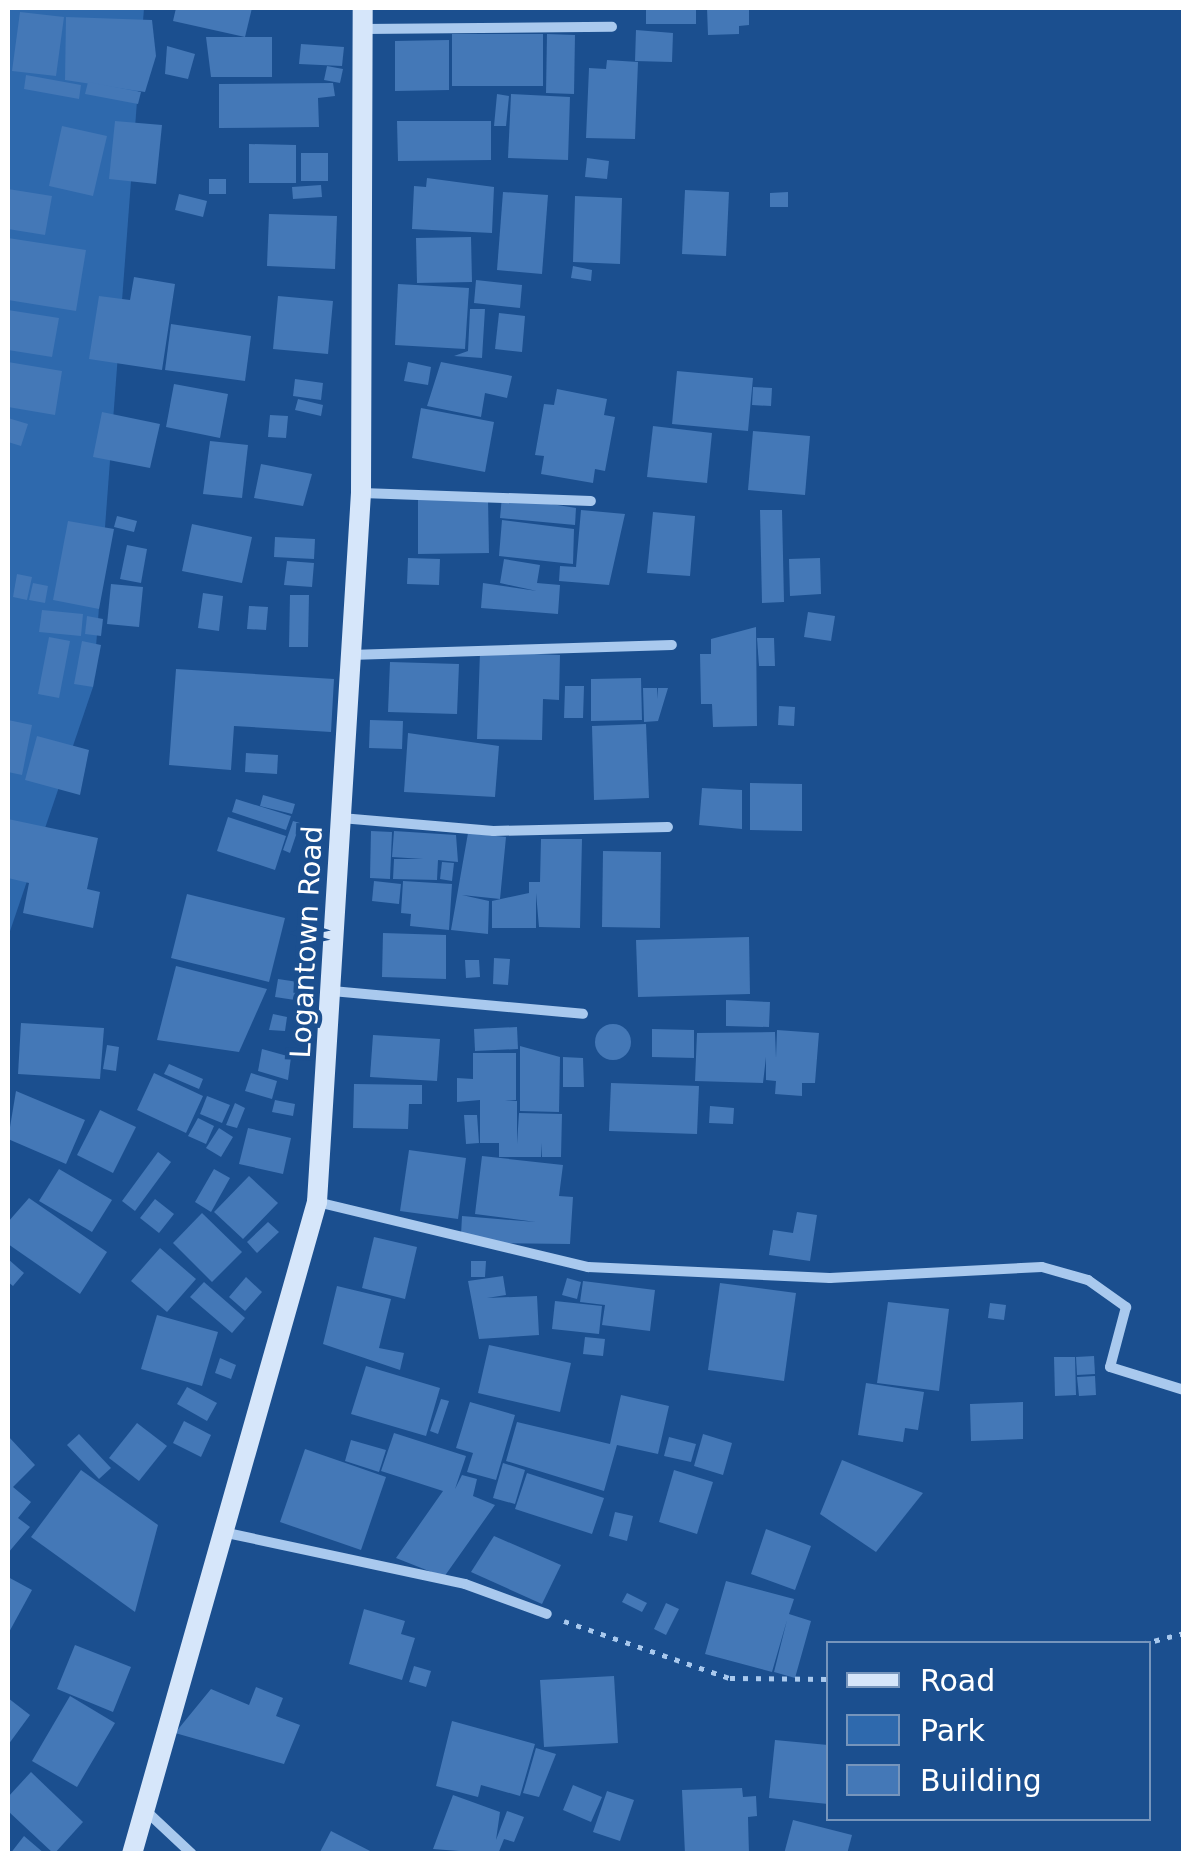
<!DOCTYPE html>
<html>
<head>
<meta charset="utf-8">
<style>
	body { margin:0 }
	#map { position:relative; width:1191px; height:1861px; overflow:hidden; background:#1b4f8f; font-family:"DejaVu Sans",sans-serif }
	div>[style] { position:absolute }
	.green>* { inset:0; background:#2e69ad }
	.building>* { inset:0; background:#4478b7 }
	.round { border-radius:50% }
	.path>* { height:5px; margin-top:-2.5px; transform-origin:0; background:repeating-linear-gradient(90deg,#a9c9ee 0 5px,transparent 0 13px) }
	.street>* { height:10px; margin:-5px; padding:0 5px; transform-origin:5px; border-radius:5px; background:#a9c9ee }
	.secondary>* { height:20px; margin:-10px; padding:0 10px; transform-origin:10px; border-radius:10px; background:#d6e6fa }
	span { translate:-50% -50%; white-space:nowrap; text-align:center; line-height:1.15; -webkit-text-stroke:9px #1b4f8f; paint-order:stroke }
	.street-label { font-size:28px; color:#fff }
	.frame { position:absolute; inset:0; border:10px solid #fff; pointer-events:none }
	.legend { position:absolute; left:826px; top:1641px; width:325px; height:180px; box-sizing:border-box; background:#1b4f8f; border:2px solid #7695bc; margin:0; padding:12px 18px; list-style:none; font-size:30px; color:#fff }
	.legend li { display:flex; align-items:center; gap:20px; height:50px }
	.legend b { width:50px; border:2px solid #7695bc }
</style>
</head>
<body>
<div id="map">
	<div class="green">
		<i style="clip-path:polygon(8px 8px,144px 8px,93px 687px,8px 937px)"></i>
	</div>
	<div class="building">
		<i style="clip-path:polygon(176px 8px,252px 8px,245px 37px,173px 21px)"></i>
		<i style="clip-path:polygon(646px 8px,696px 8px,696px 24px,646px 24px)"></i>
		<i style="clip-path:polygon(707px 8px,749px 8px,749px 25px,739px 26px,739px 34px,708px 35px)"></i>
		<i style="clip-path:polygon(20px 12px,64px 17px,56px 76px,12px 71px)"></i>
		<i style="clip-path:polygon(66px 17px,152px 20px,156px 56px,145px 92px,65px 80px)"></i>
		<i style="clip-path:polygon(636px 30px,673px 33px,672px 62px,635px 61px)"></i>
		<i style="clip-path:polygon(452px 34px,543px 34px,543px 86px,452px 86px)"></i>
		<i style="clip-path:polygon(547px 34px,575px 35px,574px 94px,546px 93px)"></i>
		<i style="clip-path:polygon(206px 37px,272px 37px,272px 77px,211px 77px)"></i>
		<i style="clip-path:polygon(449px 40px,449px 90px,395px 91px,395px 41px)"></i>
		<i style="clip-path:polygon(301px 44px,344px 47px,342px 66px,299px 64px)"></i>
		<i style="clip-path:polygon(167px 46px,195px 54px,188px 79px,165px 74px)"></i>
		<i style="clip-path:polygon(607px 60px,638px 62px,635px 139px,586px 138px,589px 68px,606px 69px)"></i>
		<i style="clip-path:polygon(327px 66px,343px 69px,340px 83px,324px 80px)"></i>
		<i style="clip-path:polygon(26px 75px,81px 85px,79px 99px,24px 89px)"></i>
		<i style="clip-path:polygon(88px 82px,141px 92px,138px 104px,85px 94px)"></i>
		<i style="clip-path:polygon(333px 83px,335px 96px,318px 98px,319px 127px,219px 128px,219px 84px)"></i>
		<i style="clip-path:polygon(497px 94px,509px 96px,506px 126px,494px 126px)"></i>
		<i style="clip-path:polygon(511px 94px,570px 97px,568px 160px,508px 158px)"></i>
		<i style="clip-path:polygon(115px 121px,162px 125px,156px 184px,109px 179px)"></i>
		<i style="clip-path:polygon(397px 121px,491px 121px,491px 160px,398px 161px)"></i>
		<i style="clip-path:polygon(62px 126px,107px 136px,93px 196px,49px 186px)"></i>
		<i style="clip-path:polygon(249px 144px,296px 145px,296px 183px,249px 183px)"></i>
		<i style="clip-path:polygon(301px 153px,328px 153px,328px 181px,301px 181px)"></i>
		<i style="clip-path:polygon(587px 158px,609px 161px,607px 179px,585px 177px)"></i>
		<i style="clip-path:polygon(427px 178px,494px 187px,492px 233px,412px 229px,414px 186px,426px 187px)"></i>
		<i style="clip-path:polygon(209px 179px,226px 179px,226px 194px,209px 194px)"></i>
		<i style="clip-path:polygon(321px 185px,322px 197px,293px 199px,292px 187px)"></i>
		<i style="clip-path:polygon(8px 189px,52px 196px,45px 235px,8px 229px)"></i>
		<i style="clip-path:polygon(685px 190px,729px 192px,726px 256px,682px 254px)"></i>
		<i style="clip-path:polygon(503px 192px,548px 195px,542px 274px,497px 270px)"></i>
		<i style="clip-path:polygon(788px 192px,788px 207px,770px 207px,770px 193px)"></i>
		<i style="clip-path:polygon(179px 194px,207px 201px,203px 217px,175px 210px)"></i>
		<i style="clip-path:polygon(575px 196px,622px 198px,620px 264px,573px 262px)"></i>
		<i style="clip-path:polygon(269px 214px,337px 216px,335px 269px,267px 266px)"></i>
		<i style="clip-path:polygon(471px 237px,472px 282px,417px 283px,416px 238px)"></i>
		<i style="clip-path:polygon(8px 238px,86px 250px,76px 311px,8px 300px)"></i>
		<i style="clip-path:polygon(573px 266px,592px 270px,591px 281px,571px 278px)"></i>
		<i style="clip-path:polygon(134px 277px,175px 284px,162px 370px,89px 359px,99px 296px,130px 300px)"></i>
		<i style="clip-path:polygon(476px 280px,522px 285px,520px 308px,474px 303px)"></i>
		<i style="clip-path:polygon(398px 284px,469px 288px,465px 349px,395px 345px)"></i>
		<i style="clip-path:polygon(278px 296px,333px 301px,328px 354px,273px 349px)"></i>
		<i style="clip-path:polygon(470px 309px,485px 309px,482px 358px,454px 356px,468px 351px)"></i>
		<i style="clip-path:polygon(8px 310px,59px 318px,52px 357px,8px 350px)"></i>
		<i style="clip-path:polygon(499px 313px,525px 316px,522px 352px,495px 349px)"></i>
		<i style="clip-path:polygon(171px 324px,251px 336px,245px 381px,165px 370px)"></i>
		<i style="clip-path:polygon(8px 362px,62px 371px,55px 415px,8px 407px)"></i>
		<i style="clip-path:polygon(408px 362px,431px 367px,428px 385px,404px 381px)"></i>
		<i style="clip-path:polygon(441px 362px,512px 376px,507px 398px,485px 393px,481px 417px,427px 406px)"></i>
		<i style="clip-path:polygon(677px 371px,753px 378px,748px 431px,672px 424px)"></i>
		<i style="clip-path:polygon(295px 379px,323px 383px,321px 400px,293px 396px)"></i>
		<i style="clip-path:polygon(174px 384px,228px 394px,220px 438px,166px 427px)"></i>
		<i style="clip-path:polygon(753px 387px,772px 388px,771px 406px,752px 405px)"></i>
		<i style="clip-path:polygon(557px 389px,607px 399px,604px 415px,615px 417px,605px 471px,595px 469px,593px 483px,541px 474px,544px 456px,535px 455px,544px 404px,554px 405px)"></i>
		<i style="clip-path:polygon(298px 399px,323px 405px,321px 416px,295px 410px)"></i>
		<i style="clip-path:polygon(421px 408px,494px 422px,485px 472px,412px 458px)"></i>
		<i style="clip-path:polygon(102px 412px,160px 424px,150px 468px,93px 457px)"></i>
		<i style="clip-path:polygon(270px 415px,288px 416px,286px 438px,268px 437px)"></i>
		<i style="clip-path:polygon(8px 418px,28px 424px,21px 446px,8px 442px)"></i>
		<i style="clip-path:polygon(653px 426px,712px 433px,707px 483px,647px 477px)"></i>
		<i style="clip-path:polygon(753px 431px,810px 436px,805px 495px,748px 490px)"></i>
		<i style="clip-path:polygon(210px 441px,248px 445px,242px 498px,203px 494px)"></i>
		<i style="clip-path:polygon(261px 464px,312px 474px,303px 506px,254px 498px)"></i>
		<i style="clip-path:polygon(502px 496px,576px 508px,575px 525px,500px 518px)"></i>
		<i style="clip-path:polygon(488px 499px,489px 553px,418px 554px,418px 500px)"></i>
		<i style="clip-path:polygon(581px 510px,625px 514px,609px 585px,559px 581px,560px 566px,576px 567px)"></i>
		<i style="clip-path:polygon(760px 510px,782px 510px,784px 602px,762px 603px)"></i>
		<i style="clip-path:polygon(653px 512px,695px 516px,690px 576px,647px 573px)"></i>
		<i style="clip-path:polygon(117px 516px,137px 521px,134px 532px,114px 527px)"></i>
		<i style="clip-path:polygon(502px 520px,574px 529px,573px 564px,499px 556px)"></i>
		<i style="clip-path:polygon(68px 521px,114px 529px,99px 609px,53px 600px)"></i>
		<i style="clip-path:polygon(192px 524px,252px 537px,242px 583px,182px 571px)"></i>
		<i style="clip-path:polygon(275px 537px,315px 539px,314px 559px,274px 557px)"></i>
		<i style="clip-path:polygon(127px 545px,147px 549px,141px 583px,120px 579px)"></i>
		<i style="clip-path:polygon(408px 558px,440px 559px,439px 585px,407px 584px)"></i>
		<i style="clip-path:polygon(820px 558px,821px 594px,790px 596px,789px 559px)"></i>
		<i style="clip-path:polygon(504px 559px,540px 565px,537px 583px,560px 585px,558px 614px,481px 608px,483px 583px,537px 591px,500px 583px)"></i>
		<i style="clip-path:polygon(287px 561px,314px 563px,312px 587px,284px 585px)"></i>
		<i style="clip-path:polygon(17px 574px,32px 577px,27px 600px,13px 597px)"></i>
		<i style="clip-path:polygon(33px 583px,48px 586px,45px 603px,29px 600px)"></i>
		<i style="clip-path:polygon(111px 584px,143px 587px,139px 627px,107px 624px)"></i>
		<i style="clip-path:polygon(203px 593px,223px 596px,219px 631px,198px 628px)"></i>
		<i style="clip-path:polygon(290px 595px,309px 595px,308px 647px,289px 647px)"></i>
		<i style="clip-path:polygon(249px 606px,268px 607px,266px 630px,247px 629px)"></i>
		<i style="clip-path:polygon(42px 610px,83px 614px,81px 636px,39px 632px)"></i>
		<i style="clip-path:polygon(808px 612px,835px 616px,831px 641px,804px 637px)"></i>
		<i style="clip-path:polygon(87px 616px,103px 619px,101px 636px,85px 634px)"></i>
		<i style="clip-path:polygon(756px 627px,757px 726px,713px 727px,712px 704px,701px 704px,700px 654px,711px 654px,711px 639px)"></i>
		<i style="clip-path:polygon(49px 637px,70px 641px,59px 698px,38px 694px)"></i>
		<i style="clip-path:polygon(757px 638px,774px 638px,775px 666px,759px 666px)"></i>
		<i style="clip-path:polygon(82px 641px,101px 645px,93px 687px,74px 684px)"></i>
		<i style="clip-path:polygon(480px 652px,560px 655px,559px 700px,543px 699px,542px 740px,477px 739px)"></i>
		<i style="clip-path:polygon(390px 662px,459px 664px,457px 714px,388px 712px)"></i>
		<i style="clip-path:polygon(176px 669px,334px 679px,331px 732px,234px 726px,231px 770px,169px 765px)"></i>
		<i style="clip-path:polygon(641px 678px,642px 720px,591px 721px,591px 679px)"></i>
		<i style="clip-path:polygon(565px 686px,584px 686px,583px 718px,564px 718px)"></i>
		<i style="clip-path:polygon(643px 688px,657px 688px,658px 699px,658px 688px,668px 688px,658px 721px,644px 722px)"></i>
		<i style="clip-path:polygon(779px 706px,795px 707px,794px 726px,778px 725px)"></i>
		<i style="clip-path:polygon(8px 720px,32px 725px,22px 775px,8px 772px)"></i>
		<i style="clip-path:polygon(370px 720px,403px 721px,402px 749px,369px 748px)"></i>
		<i style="clip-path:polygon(646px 724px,649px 798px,594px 800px,592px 726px)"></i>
		<i style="clip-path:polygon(408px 733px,499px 746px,495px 797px,404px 792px)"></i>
		<i style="clip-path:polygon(37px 736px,89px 750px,80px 795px,25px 780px)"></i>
		<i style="clip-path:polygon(246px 753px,278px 755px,277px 774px,245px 772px)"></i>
		<i style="clip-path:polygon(750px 783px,802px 784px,802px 831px,750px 830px)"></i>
		<i style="clip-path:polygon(702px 788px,742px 790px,742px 829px,699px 825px)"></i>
		<i style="clip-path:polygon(263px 795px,295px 804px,292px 814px,260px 806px)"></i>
		<i style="clip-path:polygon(236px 799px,291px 816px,286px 830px,232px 812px)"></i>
		<i style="clip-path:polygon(228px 817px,286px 836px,275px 870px,217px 851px)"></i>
		<i style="clip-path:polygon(8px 819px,98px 838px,87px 889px,100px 892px,93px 928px,23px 913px,29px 883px,8px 878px)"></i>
		<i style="clip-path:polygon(293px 821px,300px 823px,290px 853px,283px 850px)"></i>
		<i style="clip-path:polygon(371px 831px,392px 832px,390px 879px,370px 878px)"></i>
		<i style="clip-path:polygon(394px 831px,456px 835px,458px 862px,438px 860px,437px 880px,393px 879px,394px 859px,423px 859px,392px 857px)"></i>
		<i style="clip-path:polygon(468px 833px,506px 837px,500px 899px,462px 895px,489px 901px,488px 934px,451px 930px)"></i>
		<i style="clip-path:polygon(541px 839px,582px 839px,580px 928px,539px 927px,536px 893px,536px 928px,492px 928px,492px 901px,529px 893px,529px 882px,540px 882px)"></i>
		<i style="clip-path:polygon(603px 851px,661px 852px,660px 928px,602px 927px)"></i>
		<i style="clip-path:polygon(442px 862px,454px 863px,452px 881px,440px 879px)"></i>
		<i style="clip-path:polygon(374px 881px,401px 884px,399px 904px,372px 901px)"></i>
		<i style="clip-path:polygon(403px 881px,452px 884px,449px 930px,410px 926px,411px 914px,401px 913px)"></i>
		<i style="clip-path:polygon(187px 894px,285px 918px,269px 982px,171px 958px)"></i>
		<i style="clip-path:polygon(383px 933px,446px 935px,446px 979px,382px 977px)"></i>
		<i style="clip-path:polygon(749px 937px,750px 994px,638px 997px,636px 940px)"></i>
		<i style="clip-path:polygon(494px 958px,510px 959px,508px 985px,493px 984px)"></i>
		<i style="clip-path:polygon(465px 960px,479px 960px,480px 977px,466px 978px)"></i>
		<i style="clip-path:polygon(176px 966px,267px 989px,239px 1052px,157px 1040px)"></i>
		<i style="clip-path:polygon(278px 979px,298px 982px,295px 1000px,275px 997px)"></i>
		<i style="clip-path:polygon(726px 1000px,770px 1002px,769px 1027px,726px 1026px)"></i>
		<i style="clip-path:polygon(273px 1014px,287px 1017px,285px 1031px,269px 1030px)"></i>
		<i style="clip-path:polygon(21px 1023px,104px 1028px,100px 1079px,18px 1074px)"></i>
		<i class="round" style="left:595px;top:1024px;width:36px;height:36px"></i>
		<i style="clip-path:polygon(517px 1027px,518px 1049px,475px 1051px,474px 1029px)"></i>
		<i style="clip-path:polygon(652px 1029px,694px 1030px,694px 1058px,652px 1057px)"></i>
		<i style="clip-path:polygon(777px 1030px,819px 1033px,815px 1083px,802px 1083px,802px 1096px,775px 1094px,776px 1081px,766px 1080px,766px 1057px,763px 1083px,695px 1081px,697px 1033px,775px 1032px,776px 1058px)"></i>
		<i style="clip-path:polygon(373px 1035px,440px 1039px,437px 1081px,370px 1077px)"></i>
		<i style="clip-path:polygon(107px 1045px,119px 1047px,116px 1071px,103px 1069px)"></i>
		<i style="clip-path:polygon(520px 1046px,560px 1057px,559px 1112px,520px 1111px)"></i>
		<i style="clip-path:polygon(262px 1049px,291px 1057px,288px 1080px,258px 1071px)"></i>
		<i style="clip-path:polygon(473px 1053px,516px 1053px,516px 1100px,505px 1101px,517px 1101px,517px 1144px,519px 1113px,562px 1114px,561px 1157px,542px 1157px,541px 1143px,541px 1157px,499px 1157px,499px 1143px,480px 1143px,480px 1100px,457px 1102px,457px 1078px,473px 1079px)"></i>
		<i style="clip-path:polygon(563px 1057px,583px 1058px,584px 1087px,563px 1087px)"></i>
		<i style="clip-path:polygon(169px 1064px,203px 1079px,199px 1089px,164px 1074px)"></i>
		<i style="clip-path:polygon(154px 1073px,203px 1096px,186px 1133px,137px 1110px)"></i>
		<i style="clip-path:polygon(251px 1073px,277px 1081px,272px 1099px,245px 1091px)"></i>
		<i style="clip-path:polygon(611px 1083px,699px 1086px,697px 1134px,609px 1131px)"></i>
		<i style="clip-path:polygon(354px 1084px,422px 1085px,422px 1104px,409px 1104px,408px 1129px,353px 1128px)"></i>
		<i style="clip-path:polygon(16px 1091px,85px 1120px,66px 1164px,8px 1139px)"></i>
		<i style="clip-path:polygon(207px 1096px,230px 1105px,222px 1123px,200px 1114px)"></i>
		<i style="clip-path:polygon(275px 1100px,295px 1104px,293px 1116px,272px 1112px)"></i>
		<i style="clip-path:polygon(235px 1103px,245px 1108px,237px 1128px,226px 1125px)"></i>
		<i style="clip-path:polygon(710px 1106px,734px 1108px,733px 1124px,709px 1123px)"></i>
		<i style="clip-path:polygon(100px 1110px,136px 1127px,113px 1173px,77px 1155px)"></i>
		<i style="clip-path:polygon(464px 1115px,477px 1115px,479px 1143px,466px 1144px)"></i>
		<i style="clip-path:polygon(198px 1118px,214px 1126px,206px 1144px,188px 1136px)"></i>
		<i style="clip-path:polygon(219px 1128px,233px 1137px,221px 1157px,206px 1148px)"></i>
		<i style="clip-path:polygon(248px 1128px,291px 1138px,283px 1174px,239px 1164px)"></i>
		<i style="clip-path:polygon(409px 1150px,466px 1158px,458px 1219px,400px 1211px)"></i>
		<i style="clip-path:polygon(158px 1152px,171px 1162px,135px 1211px,122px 1201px)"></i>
		<i style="clip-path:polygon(482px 1156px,563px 1165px,559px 1196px,573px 1197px,570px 1244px,492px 1243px,461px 1235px,462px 1216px,536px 1222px,475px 1214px)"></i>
		<i style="clip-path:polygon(59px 1169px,112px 1200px,92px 1232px,39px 1201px)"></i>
		<i style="clip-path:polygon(214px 1169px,230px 1178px,211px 1212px,195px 1202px)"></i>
		<i style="clip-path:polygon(249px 1176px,278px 1203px,243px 1239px,214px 1212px)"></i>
		<i style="clip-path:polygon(29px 1198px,107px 1252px,80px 1294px,8px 1244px,8px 1222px)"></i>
		<i style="clip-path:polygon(155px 1199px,174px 1214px,159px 1233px,140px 1218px)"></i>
		<i style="clip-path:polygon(797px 1212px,817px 1215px,810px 1261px,769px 1255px,773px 1230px,793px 1233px)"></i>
		<i style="clip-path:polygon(202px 1213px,242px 1252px,212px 1282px,173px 1243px)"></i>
		<i style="clip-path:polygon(268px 1222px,279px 1232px,257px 1253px,247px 1242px)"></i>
		<i style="clip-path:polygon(374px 1237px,417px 1247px,405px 1299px,362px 1288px)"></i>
		<i style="clip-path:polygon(160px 1248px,196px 1279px,167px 1312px,131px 1281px)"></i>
		<i style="clip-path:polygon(8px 1259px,24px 1273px,13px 1286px,8px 1282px)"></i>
		<i style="clip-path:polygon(471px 1261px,486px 1261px,485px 1277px,471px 1277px)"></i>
		<i style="clip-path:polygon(503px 1276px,506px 1295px,487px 1298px,537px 1296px,539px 1335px,479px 1339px,468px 1281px)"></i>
		<i style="clip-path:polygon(246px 1277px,262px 1292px,245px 1311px,229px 1297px)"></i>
		<i style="clip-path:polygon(567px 1278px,581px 1282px,577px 1299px,562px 1295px)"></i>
		<i style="clip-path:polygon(583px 1281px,655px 1290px,650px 1331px,602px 1325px,605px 1305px,580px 1302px)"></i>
		<i style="clip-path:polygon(204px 1282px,245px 1318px,232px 1333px,190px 1297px)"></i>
		<i style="clip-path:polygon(720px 1283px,796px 1293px,784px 1381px,708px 1370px)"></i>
		<i style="clip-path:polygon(337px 1286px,391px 1299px,379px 1348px,404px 1353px,400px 1370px,323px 1344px)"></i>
		<i style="clip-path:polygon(555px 1301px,602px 1306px,599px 1334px,552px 1329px)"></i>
		<i style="clip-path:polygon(888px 1302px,949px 1309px,939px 1391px,877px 1383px)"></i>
		<i style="clip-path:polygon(990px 1303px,1006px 1305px,1004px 1320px,988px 1318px)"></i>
		<i style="clip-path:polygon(157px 1315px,218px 1332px,202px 1386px,141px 1369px)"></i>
		<i style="clip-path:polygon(585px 1337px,605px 1339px,603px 1356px,583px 1354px)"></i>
		<i style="clip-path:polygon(489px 1345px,571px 1363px,560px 1412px,478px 1393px)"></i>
		<i style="clip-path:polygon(1094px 1356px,1095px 1374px,1077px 1375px,1076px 1357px)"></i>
		<i style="clip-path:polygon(1054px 1357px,1075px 1357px,1076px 1395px,1055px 1396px)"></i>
		<i style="clip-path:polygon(220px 1358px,236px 1365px,231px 1379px,215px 1373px)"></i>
		<i style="clip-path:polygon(366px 1366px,440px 1388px,426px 1436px,351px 1414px)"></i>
		<i style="clip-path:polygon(1095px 1376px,1096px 1395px,1079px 1396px,1077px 1377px)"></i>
		<i style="clip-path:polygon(866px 1383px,924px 1392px,918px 1430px,905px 1428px,903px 1442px,858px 1435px)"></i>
		<i style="clip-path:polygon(187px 1387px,217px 1403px,207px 1421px,177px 1404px)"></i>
		<i style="clip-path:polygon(621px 1395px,669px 1406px,658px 1454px,617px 1445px,604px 1491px,506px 1461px,517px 1422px,610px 1444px)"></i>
		<i style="clip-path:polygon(441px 1399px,449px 1401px,438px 1434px,430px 1431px)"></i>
		<i style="clip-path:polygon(470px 1402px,515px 1415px,496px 1480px,467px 1472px,473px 1453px,456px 1448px)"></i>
		<i style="clip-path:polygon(1023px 1402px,1023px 1439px,971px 1441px,970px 1404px)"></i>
		<i style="clip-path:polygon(184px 1421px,211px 1435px,201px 1457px,173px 1443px)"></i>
		<i style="clip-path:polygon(137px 1423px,167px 1446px,139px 1481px,109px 1458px)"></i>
		<i style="clip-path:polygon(394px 1433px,466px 1456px,455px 1489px,462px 1475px,477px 1479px,473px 1496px,495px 1505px,444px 1577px,396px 1558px,443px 1491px,381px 1471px)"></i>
		<i style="clip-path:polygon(79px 1434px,111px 1468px,99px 1479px,67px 1445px)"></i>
		<i style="clip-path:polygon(703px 1434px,732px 1443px,723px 1475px,694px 1466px)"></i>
		<i style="clip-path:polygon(8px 1436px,35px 1465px,13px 1487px,31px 1502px,18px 1518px,30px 1527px,8px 1553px)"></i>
		<i style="clip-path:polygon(669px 1437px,696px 1444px,691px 1462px,664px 1456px)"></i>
		<i style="clip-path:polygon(351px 1440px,386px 1450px,379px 1472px,345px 1461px)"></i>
		<i style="clip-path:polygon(305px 1449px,386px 1477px,361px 1550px,280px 1522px)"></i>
		<i style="clip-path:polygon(842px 1460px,923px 1493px,876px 1552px,820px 1514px)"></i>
		<i style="clip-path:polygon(503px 1463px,525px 1470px,515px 1504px,493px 1498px)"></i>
		<i style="clip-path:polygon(81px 1470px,158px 1525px,135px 1612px,31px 1537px)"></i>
		<i style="clip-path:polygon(674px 1470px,713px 1482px,697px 1534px,659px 1522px)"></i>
		<i style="clip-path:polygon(527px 1473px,604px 1498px,592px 1534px,515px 1509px)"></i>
		<i style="clip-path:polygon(615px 1512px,633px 1516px,627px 1541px,609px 1536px)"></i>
		<i style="clip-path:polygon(766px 1529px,811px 1546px,795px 1590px,751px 1574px)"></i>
		<i style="clip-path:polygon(494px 1536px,561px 1565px,542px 1604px,471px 1572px)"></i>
		<i style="clip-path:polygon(8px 1577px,32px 1590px,8px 1634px)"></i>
		<i style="clip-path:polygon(726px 1581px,794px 1599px,789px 1614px,811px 1621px,795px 1678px,774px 1672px,787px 1620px,772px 1672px,705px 1654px)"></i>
		<i style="clip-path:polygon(627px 1593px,647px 1603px,642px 1612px,622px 1602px)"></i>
		<i style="clip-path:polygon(666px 1603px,679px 1609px,666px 1635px,654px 1629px)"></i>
		<i style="clip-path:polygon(364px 1609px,405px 1621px,401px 1634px,415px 1638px,402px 1680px,349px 1664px)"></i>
		<i style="clip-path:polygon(75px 1645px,131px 1667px,113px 1712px,57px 1689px)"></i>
		<i style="clip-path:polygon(414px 1666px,431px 1671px,426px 1687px,409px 1682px)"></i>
		<i style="clip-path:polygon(614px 1676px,618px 1743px,544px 1747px,540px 1680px)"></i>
		<i style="clip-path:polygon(256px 1687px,283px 1698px,276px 1716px,300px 1725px,284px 1764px,175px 1733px,211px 1689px,249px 1705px)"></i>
		<i style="clip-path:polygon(70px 1696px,115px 1723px,77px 1787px,32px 1761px)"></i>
		<i style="clip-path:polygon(8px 1698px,30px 1715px,8px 1745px)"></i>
		<i style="clip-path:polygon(452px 1721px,535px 1744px,520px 1796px,481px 1785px,478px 1797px,436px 1786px)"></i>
		<i style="clip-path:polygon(775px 1740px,828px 1745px,828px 1804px,769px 1798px)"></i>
		<i style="clip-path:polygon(536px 1748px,556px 1754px,539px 1797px,523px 1793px)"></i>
		<i style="clip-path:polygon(31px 1772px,83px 1822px,54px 1854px,8px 1811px,8px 1797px)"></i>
		<i style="clip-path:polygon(573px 1785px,602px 1797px,591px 1822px,563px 1810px)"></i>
		<i style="clip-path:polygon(742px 1788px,743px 1797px,756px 1796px,757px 1816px,748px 1817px,749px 1854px,685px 1854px,682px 1790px)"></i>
		<i style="clip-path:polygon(607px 1791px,634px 1800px,620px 1841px,593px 1832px)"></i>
		<i style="clip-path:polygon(453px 1795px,500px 1812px,496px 1840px,507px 1811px,524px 1817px,514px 1842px,504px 1839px,498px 1854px,433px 1849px)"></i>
		<i style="clip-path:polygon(793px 1820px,852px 1835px,847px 1854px,784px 1854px)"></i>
		<i style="clip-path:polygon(331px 1831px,376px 1854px,319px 1854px)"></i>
		<i style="clip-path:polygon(24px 1836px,45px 1854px,10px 1854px)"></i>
	</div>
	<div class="path">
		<i style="left:564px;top:1621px;width:176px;rotate:19deg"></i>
		<i style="left:730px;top:1678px;width:98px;rotate:0.6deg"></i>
		<i style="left:1142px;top:1644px;width:43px;rotate:-14.7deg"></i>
	</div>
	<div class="street">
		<i style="left:363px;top:29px;width:249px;rotate:-0.5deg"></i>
		<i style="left:362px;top:493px;width:229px;rotate:2deg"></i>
		<i style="left:350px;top:655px;width:322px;rotate:-1.8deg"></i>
		<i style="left:341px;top:818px;width:153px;rotate:4.9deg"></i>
		<i style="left:493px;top:831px;width:175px;rotate:-1.3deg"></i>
		<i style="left:332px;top:991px;width:252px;rotate:5.2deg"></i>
		<i style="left:317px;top:1202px;width:279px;rotate:13.5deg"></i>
		<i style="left:588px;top:1267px;width:242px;rotate:2.6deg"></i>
		<i style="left:830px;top:1278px;width:212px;rotate:-3deg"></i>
		<i style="left:1042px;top:1267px;width:48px;rotate:15.8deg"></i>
		<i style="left:1088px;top:1280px;width:47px;rotate:35.4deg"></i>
		<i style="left:1126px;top:1307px;width:62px;rotate:104.9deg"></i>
		<i style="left:1110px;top:1367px;width:77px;rotate:17.3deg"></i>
		<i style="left:227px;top:1533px;width:243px;rotate:12.1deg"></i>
		<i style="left:465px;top:1584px;width:87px;rotate:20.1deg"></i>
		<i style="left:145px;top:1810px;width:64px;rotate:43.1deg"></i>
	</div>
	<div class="secondary">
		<i style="left:132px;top:1854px;width:678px;rotate:-74.16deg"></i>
		<i style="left:317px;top:1202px;width:710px;rotate:-86.45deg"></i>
		<i style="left:361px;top:493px;width:485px;rotate:-89.8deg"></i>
	</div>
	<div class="street-label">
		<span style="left:307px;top:942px;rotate:-87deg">Logantown Road</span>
	</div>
	<div class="frame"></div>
	<ul class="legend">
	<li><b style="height:12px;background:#d6e6fa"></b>Road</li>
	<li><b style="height:28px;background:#2e69ad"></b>Park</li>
	<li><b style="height:28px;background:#4478b7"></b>Building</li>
	</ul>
</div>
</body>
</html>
